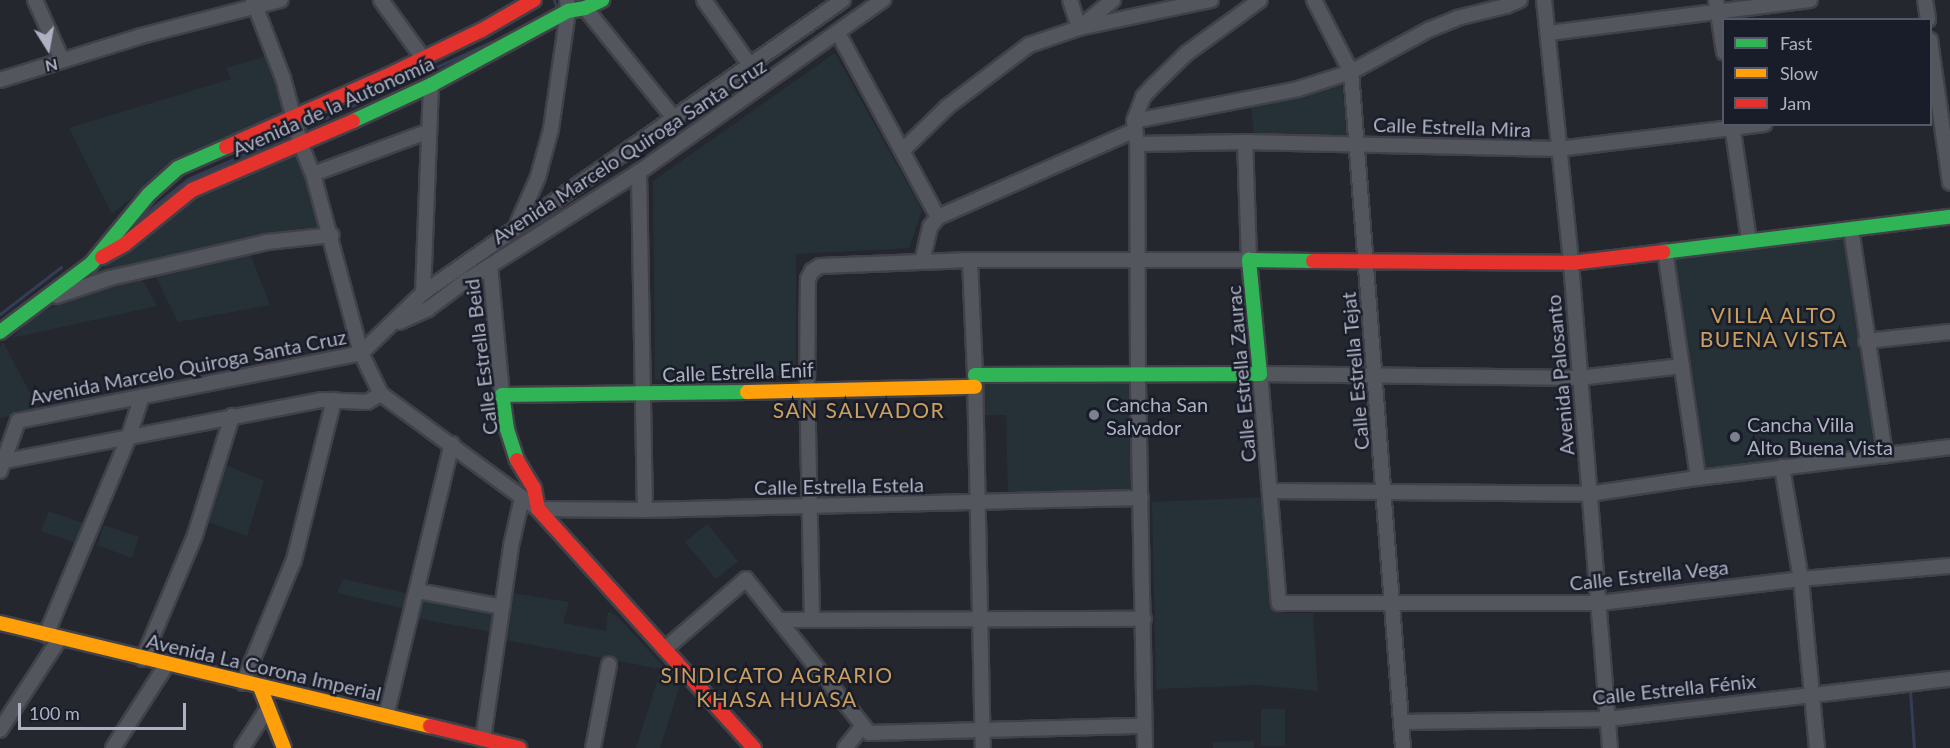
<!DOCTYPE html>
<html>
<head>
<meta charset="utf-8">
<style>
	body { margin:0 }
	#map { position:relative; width:1950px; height:748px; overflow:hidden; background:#25272f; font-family:Lato,sans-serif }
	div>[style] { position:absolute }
	.green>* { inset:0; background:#253137 }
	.stream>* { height:3px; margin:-1.5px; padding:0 1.5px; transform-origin:1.5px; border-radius:1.5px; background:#343c56 }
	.roads { filter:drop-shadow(2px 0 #414249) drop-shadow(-2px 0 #414249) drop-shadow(0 2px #414249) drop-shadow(0 -2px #414249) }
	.street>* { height:14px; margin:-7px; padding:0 7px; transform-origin:7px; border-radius:7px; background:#54565e }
	.fast>* { height:14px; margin:-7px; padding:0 7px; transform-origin:7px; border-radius:7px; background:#30b455 }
	.slow>* { height:14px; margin:-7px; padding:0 7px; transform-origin:7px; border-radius:7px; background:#ff9f0a }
	.jam>* { height:14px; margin:-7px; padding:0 7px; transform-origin:7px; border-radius:7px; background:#e5322d }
	.dots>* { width:16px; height:16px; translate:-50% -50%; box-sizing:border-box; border:3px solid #191d29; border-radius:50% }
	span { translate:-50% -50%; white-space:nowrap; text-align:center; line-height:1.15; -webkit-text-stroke:5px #191d29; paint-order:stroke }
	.street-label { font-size:20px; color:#adb1c2 }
	.poi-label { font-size:20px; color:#adb1c2 }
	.left { translate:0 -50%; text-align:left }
	.neighbourhood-label { font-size:21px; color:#cba05f; letter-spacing:1.5px }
	.legend { position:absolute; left:1722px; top:18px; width:210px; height:108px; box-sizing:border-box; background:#191d29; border:2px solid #545866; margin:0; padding:8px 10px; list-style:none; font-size:18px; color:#adb1c2 }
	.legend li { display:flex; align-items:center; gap:12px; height:30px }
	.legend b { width:30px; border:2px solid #545866 }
	.north { position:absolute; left:18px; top:18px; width:60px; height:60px; -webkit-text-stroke:4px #191d29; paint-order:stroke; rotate:169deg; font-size:16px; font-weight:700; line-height:24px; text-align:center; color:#adb1c2 }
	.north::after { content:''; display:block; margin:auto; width:21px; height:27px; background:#adb1c2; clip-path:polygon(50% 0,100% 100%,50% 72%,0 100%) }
	.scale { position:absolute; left:18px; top:703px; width:168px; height:27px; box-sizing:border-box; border:3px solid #adb1c2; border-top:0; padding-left:8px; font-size:18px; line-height:21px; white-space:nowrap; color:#adb1c2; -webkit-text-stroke:4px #191d29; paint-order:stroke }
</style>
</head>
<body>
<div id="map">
	<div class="green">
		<i style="clip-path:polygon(835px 53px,922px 210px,909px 248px,796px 254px,796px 374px,707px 381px,707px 378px,655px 380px,653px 181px)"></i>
		<i style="clip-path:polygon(265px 57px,285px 114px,179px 159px,112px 214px,69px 128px,231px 79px,226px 68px)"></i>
		<i style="clip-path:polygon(1341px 82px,1350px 139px,1254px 137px,1251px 105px)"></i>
		<i style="clip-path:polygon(297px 154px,321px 230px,245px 239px,79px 283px,112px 262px,200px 196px)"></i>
		<i style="clip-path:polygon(1845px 238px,1878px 448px,1705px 470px,1673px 258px)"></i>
		<i style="clip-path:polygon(250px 253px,270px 305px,178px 322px,154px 273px)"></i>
		<i style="clip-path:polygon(141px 277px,157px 306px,12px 338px,35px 316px,84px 291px)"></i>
		<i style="clip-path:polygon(3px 342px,39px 410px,0 418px,0 347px)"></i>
		<i style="clip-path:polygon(1132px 379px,1134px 492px,1008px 495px,1006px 415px,982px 415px,981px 382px)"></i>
		<i style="clip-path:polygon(226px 465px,264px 481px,247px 536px,208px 522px)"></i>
		<i style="clip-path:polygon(1265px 497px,1274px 613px,1313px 613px,1318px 691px,1257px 685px,1156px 689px,1152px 502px)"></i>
		<i style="clip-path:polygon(49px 511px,83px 523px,76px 543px,41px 531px)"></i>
		<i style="clip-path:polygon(707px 524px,738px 561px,716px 579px,685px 542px)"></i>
		<i style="clip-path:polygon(104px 525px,139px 537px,132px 558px,97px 545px)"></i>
		<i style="clip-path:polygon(343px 579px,410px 594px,406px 609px,337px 593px)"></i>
		<i style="clip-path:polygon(513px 593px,569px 602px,563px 623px,606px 631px,608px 612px,616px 615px,680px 685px,660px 748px,636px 748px,661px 669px,505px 640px)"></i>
		<i style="clip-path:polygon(420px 596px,495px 613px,492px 632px,415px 618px)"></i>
		<i style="clip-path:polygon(1261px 709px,1285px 709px,1285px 746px,1261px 746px)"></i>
		<i style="clip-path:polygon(1254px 741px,1254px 748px,1213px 748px,1213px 742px)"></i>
	</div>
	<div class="stream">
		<i style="left:554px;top:0;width:9px;rotate:69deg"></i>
		<i style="left:306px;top:127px;width:208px;rotate:-24.7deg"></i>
		<i style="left:142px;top:216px;width:59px;rotate:-38.8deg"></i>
		<i style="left:188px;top:179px;width:110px;rotate:-23.5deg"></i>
		<i style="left:0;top:314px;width:77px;rotate:-37.6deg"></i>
		<i style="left:1910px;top:690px;width:58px;rotate:86.1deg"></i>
	</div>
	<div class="roads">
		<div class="street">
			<i style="left:35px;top:0;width:66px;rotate:65.8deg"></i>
			<i style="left:253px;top:0;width:84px;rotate:69deg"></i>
			<i style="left:283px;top:78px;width:69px;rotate:75deg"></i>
			<i style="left:301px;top:145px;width:31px;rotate:68deg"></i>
			<i style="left:313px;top:174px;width:185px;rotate:75deg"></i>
			<i style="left:361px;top:353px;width:46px;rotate:64deg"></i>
			<i style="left:381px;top:394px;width:195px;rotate:36.2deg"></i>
			<i style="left:538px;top:509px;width:107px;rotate:0.5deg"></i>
			<i style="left:645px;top:510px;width:496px;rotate:-1.4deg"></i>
			<i style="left:381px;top:0;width:72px;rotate:54.1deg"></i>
			<i style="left:704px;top:0;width:78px;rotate:54.9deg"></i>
			<i style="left:1070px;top:0;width:29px;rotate:72deg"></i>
			<i style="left:1079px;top:28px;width:135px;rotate:-12deg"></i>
			<i style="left:1314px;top:0;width:81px;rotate:62.8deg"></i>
			<i style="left:1351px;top:72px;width:678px;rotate:85.6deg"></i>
			<i style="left:1544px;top:0;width:264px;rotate:84.1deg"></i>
			<i style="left:1571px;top:263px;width:487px;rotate:85.4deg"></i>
			<i style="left:1716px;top:0;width:53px;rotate:81.3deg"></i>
			<i style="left:1925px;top:0;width:20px;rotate:81deg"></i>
			<i style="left:585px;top:8px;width:140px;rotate:51.1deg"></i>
			<i style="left:838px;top:33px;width:209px;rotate:61.5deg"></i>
			<i style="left:1549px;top:33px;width:263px;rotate:-7.2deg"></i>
			<i style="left:1930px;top:40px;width:144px;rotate:82deg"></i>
			<i style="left:0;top:80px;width:148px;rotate:-17.3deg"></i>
			<i style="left:141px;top:36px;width:144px;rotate:-14.5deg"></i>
			<i style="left:1134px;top:121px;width:167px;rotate:-11deg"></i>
			<i style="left:1298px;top:89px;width:56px;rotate:-17.8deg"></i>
			<i style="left:1351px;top:72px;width:88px;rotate:-28.6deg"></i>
			<i style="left:1428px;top:30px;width:31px;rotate:-22deg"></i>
			<i style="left:1457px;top:18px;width:50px;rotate:-13.8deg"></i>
			<i style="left:1506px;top:6px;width:15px;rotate:-23deg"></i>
			<i style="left:1732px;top:124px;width:118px;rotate:81.7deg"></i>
			<i style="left:1137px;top:144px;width:108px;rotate:-1.1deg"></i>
			<i style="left:1245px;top:142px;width:313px;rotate:1.3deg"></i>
			<i style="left:1558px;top:149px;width:208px;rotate:-6.9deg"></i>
			<i style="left:903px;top:150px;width:62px;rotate:-44.3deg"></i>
			<i style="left:947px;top:107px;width:103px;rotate:-37.1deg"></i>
			<i style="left:1029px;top:45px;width:53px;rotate:-18.8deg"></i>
			<i style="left:1079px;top:28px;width:44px;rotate:-39.5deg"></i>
			<i style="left:639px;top:172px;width:338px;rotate:89deg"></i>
			<i style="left:313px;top:174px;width:124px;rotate:-20.3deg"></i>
			<i style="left:518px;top:222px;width:49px;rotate:-66deg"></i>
			<i style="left:538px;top:177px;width:50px;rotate:-74.8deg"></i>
			<i style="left:551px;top:129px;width:119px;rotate:-81.8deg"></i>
			<i style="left:568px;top:11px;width:11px;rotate:-95deg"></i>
			<i style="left:1851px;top:229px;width:229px;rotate:81.4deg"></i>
			<i style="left:1665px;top:251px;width:229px;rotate:81.7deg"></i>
			<i style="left:970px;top:260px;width:115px;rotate:87.5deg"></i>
			<i style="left:975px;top:375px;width:373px;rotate:88.8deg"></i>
			<i style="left:922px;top:262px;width:36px;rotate:-77deg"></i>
			<i style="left:930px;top:227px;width:13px;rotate:-51deg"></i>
			<i style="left:938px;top:217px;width:213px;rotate:-23.8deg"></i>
			<i style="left:490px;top:266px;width:130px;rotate:84.7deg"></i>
			<i style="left:423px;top:293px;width:208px;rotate:-87.8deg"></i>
			<i style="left:56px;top:296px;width:57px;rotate:-18.4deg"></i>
			<i style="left:110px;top:278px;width:161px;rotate:-12.9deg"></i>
			<i style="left:267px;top:242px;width:65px;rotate:-6.1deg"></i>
			<i style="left:399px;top:322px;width:32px;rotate:-24deg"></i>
			<i style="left:428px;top:309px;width:45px;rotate:-36.9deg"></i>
			<i style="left:464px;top:282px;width:207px;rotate:-32.2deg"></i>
			<i style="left:639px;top:172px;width:299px;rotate:-35.2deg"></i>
			<i style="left:1866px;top:341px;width:84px;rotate:-6.1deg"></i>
			<i style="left:1682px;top:366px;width:104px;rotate:173.4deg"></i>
			<i style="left:1579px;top:378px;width:319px;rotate:-179.3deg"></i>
			<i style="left:1260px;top:374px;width:230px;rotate:85.3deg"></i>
			<i style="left:1279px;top:603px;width:321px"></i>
			<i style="left:1600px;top:603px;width:202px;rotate:-6.8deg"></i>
			<i style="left:1801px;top:579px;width:150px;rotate:-5deg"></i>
			<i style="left:0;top:462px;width:328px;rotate:-10.9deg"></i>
			<i style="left:322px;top:400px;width:45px;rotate:2.5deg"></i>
			<i style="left:367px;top:402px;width:16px;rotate:-30deg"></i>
			<i style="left:1782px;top:467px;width:114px;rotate:80.4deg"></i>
			<i style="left:1801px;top:579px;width:170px;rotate:84.6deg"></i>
			<i style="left:0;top:471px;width:53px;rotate:-70.2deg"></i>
			<i style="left:18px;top:421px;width:350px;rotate:-11.2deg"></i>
			<i style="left:361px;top:353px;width:86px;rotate:-44.1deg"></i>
			<i style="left:423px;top:293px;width:512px;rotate:-34.9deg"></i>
			<i style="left:1271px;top:491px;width:318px;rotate:0.5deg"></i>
			<i style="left:1589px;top:494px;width:110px;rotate:-8.4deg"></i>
			<i style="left:1698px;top:478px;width:254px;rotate:-7deg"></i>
			<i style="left:417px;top:591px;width:87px;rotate:10.5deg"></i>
			<i style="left:812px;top:619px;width:230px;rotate:-91.2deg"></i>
			<i style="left:807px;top:389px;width:110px;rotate:-89.5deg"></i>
			<i style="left:808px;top:279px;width:9px;rotate:-63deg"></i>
			<i style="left:812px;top:271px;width:9px;rotate:-32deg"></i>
			<i style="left:820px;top:266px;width:150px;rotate:-2.3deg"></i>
			<i style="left:970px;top:260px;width:279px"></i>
			<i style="left:1249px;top:260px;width:118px;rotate:-91.9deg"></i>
			<i style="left:781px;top:620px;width:363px;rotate:-0.2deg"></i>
			<i style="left:46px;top:635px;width:212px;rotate:-67.3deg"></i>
			<i style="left:128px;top:439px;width:45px;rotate:-72deg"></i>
			<i style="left:665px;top:649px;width:107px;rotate:-40.8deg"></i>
			<i style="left:746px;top:579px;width:197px;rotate:51.4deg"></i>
			<i style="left:869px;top:733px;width:275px;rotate:-1.5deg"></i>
			<i style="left:143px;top:659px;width:134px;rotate:-67.2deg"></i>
			<i style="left:195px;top:535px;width:125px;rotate:-72.7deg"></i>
			<i style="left:243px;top:683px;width:133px;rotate:-67.5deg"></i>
			<i style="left:294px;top:560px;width:165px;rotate:-76deg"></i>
			<i style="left:386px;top:716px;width:280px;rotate:-76.4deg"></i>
			<i style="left:1401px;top:722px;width:207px;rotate:-0.8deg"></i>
			<i style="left:1608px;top:719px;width:344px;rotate:-6.7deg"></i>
			<i style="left:0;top:730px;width:110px;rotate:-56.9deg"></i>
			<i style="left:483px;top:739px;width:195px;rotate:-81.7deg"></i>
			<i style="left:511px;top:546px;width:49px;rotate:-77.1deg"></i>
			<i style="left:113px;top:748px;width:100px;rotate:-57.3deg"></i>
			<i style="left:242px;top:748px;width:48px;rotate:-57deg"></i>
			<i style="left:593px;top:748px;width:85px;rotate:-79.1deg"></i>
			<i style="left:845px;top:748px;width:28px;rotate:-51deg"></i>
			<i style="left:1145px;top:748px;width:374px;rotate:-91.1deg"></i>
			<i style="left:1138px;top:374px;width:230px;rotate:-90.2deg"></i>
			<i style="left:1137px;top:144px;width:23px;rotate:-97deg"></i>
			<i style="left:1134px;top:121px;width:26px;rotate:-69deg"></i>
			<i style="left:1143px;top:97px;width:13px;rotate:-48deg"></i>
			<i style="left:1152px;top:87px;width:49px;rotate:-44.2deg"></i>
			<i style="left:1187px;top:53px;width:90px;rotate:-36deg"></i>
		</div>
		<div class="fast">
			<i style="left:353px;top:121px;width:86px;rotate:-24.8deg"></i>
			<i style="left:431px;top:85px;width:156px;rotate:-28.4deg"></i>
			<i style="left:568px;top:11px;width:17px;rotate:-10deg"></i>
			<i style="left:585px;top:8px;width:19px;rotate:-25deg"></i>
			<i style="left:1663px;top:252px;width:289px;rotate:-7deg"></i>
			<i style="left:0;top:332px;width:114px;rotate:-36.8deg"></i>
			<i style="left:91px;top:264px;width:89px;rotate:-50.4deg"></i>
			<i style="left:148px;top:195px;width:40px;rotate:-42deg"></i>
			<i style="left:178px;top:168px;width:52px;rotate:-23.6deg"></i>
			<i style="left:975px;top:375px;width:285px;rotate:-0.2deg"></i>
			<i style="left:1260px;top:374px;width:115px;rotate:-95.5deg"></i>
			<i style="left:1249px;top:260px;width:64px;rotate:0.9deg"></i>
			<i style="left:517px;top:460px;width:33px;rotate:-108deg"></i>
			<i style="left:507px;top:429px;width:34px;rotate:-98deg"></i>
			<i style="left:502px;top:395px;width:245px;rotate:-0.7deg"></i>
		</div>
		<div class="slow">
			<i style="left:747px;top:392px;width:228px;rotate:-1.3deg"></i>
			<i style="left:0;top:623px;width:442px;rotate:13.5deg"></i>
			<i style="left:260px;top:687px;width:66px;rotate:68.5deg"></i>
		</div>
		<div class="jam">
			<i style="left:226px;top:147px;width:185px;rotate:-23.9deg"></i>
			<i style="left:395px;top:72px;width:97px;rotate:-25.8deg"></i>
			<i style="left:482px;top:30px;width:60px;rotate:-30deg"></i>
			<i style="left:102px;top:257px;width:26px;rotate:-29deg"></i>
			<i style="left:125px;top:244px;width:86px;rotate:-38.9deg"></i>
			<i style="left:192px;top:190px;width:175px;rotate:-23.2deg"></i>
			<i style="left:1313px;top:261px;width:258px;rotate:0.4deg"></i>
			<i style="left:1571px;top:263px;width:93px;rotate:-6.8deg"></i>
			<i style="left:517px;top:460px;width:33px;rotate:59deg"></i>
			<i style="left:534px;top:488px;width:21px;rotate:79deg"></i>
			<i style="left:538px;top:509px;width:322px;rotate:47.9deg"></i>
			<i style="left:430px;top:726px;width:92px;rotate:13.9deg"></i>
		</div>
	</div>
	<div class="dots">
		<i style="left:1094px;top:415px;background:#7d818f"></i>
		<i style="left:1735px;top:437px;background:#7d818f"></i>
	</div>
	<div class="street-label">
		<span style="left:333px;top:106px;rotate:-24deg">Avenida de la Autonomía</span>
		<span style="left:1452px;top:127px;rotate:2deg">Calle Estrella Mira</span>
		<span style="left:629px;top:151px;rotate:-33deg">Avenida Marcelo Quiroga Santa Cruz</span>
		<span style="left:481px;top:357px;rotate:-97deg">Calle Estrella Beid</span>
		<span style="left:188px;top:367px;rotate:-11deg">Avenida Marcelo Quiroga Santa Cruz</span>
		<span style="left:1355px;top:371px;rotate:-95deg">Calle Estrella Tejat</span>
		<span style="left:738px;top:372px;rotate:-2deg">Calle Estrella Enif</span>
		<span style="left:1241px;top:374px;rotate:-95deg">Calle Estrella Zaurac</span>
		<span style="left:1560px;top:375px;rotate:-95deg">Avenida Palosanto</span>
		<span style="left:839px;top:486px;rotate:-1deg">Calle Estrella Estela</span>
		<span style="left:1649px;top:575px;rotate:-6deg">Calle Estrella Vega</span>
		<span style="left:264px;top:667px;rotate:13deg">Avenida La Corona Imperial</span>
		<span style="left:1674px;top:689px;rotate:-6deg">Calle Estrella Fénix</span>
	</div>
	<div class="poi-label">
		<span class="left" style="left:1106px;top:416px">Cancha San<br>Salvador</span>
		<span class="left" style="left:1747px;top:436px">Cancha Villa<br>Alto Buena Vista</span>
	</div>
	<div class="neighbourhood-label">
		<span style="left:1774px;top:327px">VILLA ALTO<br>BUENA VISTA</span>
		<span style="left:859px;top:410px">SAN SALVADOR</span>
		<span style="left:777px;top:687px">SINDICATO AGRARIO<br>KHASA HUASA</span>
	</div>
	<ul class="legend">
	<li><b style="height:8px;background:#30b455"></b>Fast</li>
	<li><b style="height:8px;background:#ff9f0a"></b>Slow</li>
	<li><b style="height:8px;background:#e5322d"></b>Jam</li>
	</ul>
	<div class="north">N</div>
	<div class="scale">100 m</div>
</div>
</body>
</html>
